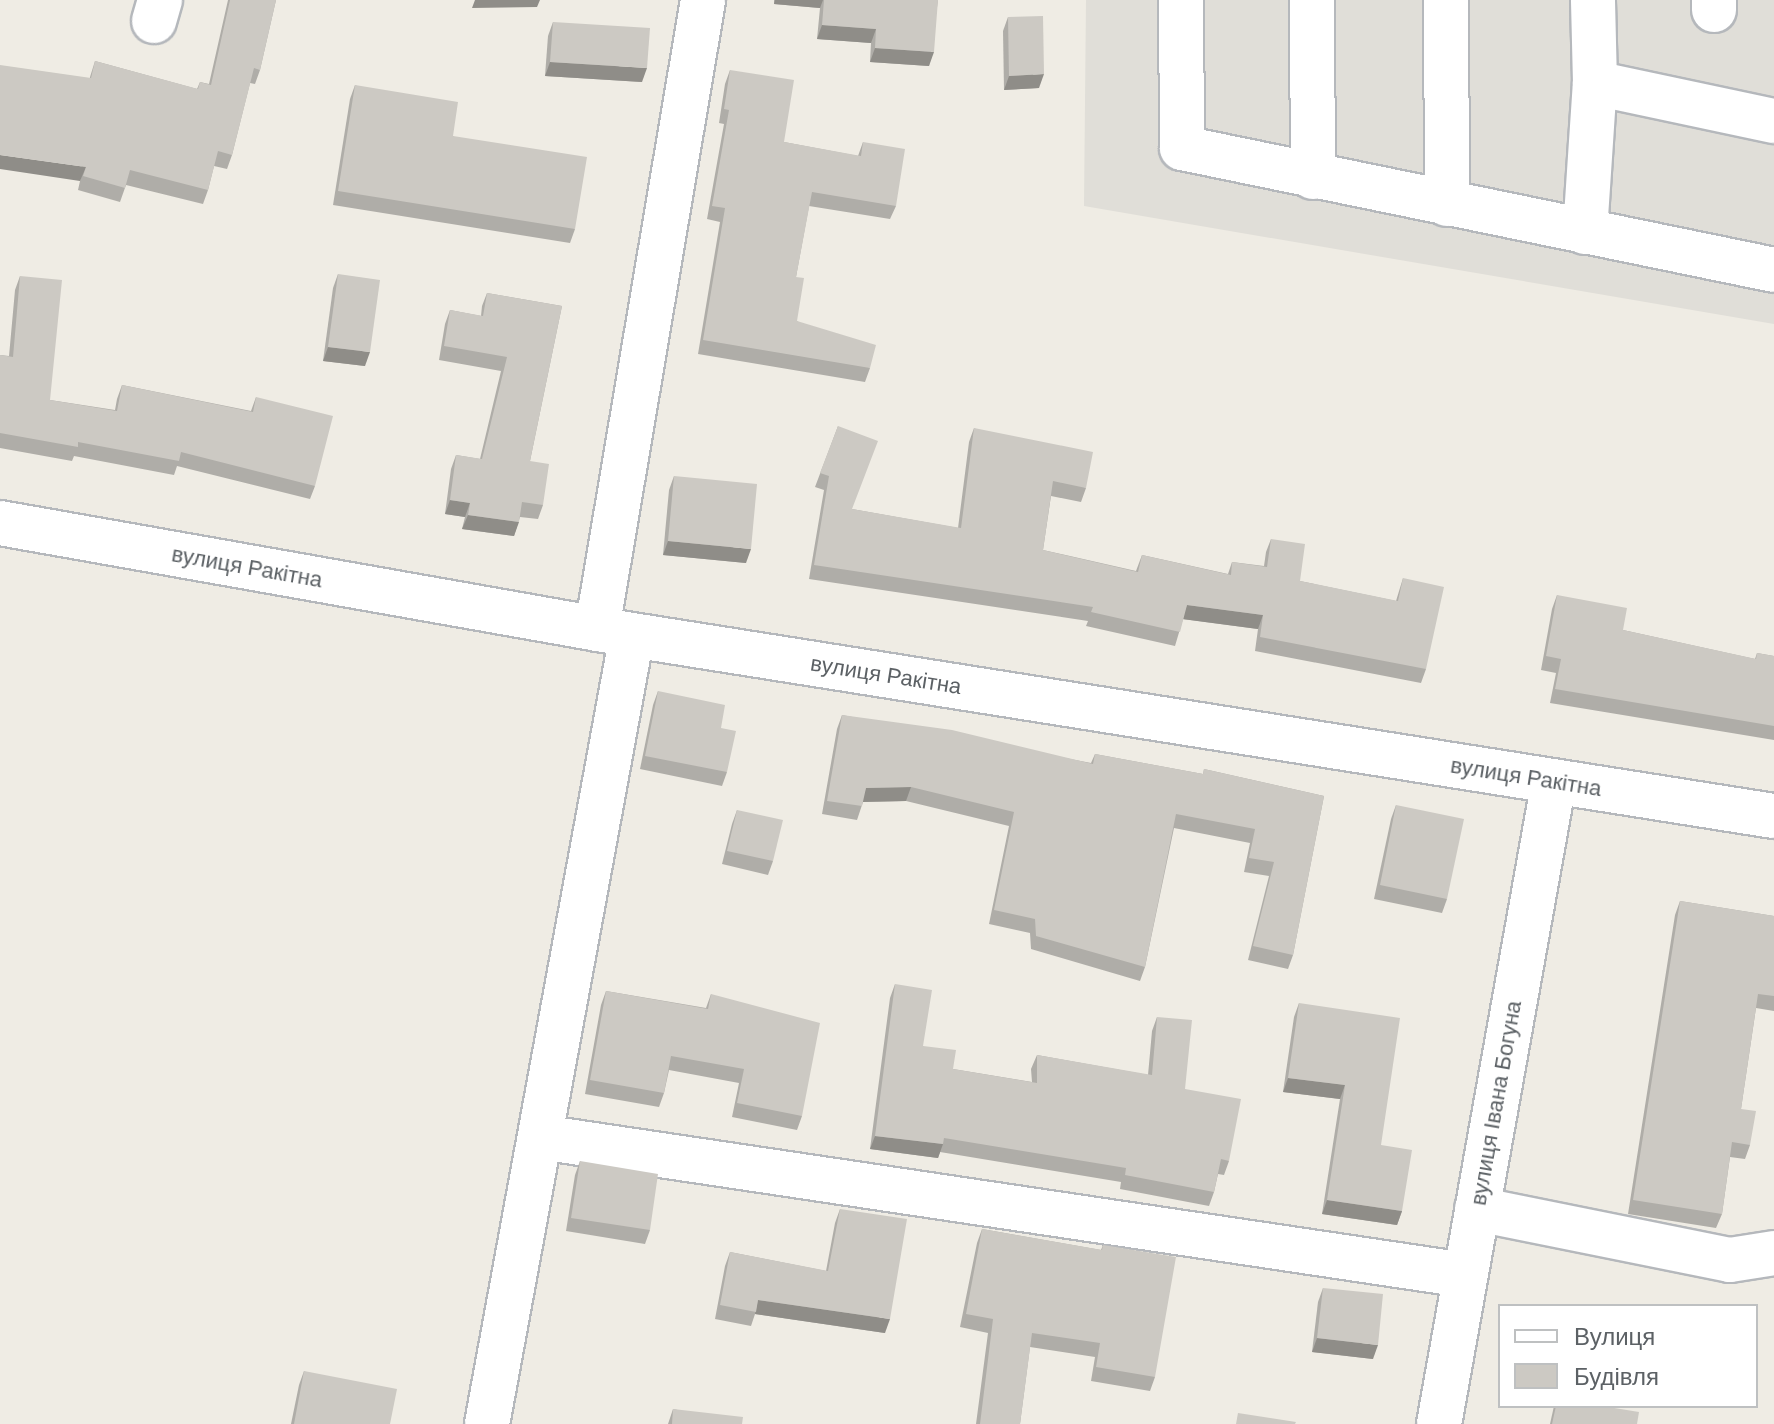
<!DOCTYPE html>
<html>
<head>
<meta charset="utf-8">
<style>
	body { margin:0 }
	#map { position:relative; width:1774px; height:1424px; overflow:hidden; background:#efece4; font-family:"DM Sans",sans-serif }
	div>[style] { position:absolute }
	.industrial>* { inset:0; background:#e0ded8 }
	.roads { filter:drop-shadow(2px 0 #b5b8bc) drop-shadow(-2px 0 #b5b8bc) drop-shadow(0 2px #b5b8bc) drop-shadow(0 -2px #b5b8bc) }
	.minor>* { height:44px; margin:-22px; padding:0 22px; transform-origin:22px; border-radius:22px; background:#fff }
	.wall>* { inset:0; background:#afada8 }
	.shaded-wall>* { inset:0; background:#8f8d88 }
	.building>* { inset:0; background:#ccc9c3 }
	span { translate:-50% -50%; white-space:nowrap; text-align:center; line-height:1.15; -webkit-text-stroke:6px #fff; paint-order:stroke }
	.street-label { font-size:22px; color:#5c6165 }
	.legend { position:absolute; left:1498px; top:1304px; width:260px; height:104px; box-sizing:border-box; background:#fff; border:2px solid #bec0c1; margin:0; padding:10px 14px; list-style:none; font-size:24px; color:#5c6165 }
	.legend li { display:flex; align-items:center; gap:16px; height:40px }
	.legend b { width:40px; border:2px solid #bec0c1 }
</style>
</head>
<body>
<div id="map">
	<div class="industrial">
		<i style="clip-path:polygon(1086px 0,1774px 0,1774px 324px,1084px 206px)"></i>
	</div>
	<div class="roads">
		<div class="minor">
			<i style="left:1181px;top:0;width:148px;rotate:89.6deg"></i>
			<i style="left:1182px;top:148px;width:604px;rotate:11.64deg"></i>
			<i style="left:1312px;top:0;width:177px;rotate:89.7deg"></i>
			<i style="left:1446px;top:0;width:204px;rotate:89.7deg"></i>
			<i style="left:1714px;top:0;width:10px;rotate:90deg"></i>
			<i style="left:154px;top:21px;width:22px;rotate:-74deg"></i>
			<i style="left:1595px;top:83px;width:183px;rotate:12deg"></i>
			<i style="left:1585px;top:232px;width:149px;rotate:-86.2deg"></i>
			<i style="left:1595px;top:83px;width:83px;rotate:-91.4deg"></i>
			<i style="left:0;top:523px;width:642px;rotate:10.05deg"></i>
			<i style="left:632px;top:635px;width:1156px;rotate:9.01deg"></i>
			<i style="left:597px;top:629px;width:638px;rotate:-80.43deg"></i>
			<i style="left:540px;top:1137px;width:935px;rotate:8.49deg"></i>
			<i style="left:1477px;top:1209px;width:258px;rotate:11.4deg"></i>
			<i style="left:1730px;top:1260px;width:45px;rotate:-9deg"></i>
			<i style="left:487px;top:1424px;width:802px;rotate:-79.59deg"></i>
			<i style="left:1439px;top:1424px;width:653px;rotate:-79.86deg"></i>
		</div>
	</div>
	<div class="wall">
		<i style="clip-path:polygon(228px 0,276px 0,260px 70px,255px 84px,250px 83px,232px 155px,227px 169px,214px 166px,208px 190px,203px 204px,126px 185px,120px 202px,78px 190px,80px 181px,90px 77px,95px 61px,197px 89px,200px 82px,209px 84px)"></i>
		<i style="clip-path:polygon(774px 0,938px 0,929px 66px,870px 62px,871px 43px,817px 39px,820px 8px,774px 4px)"></i>
		<i style="clip-path:polygon(1008px 17px,1039px 88px,1004px 90px,1003px 31px)"></i>
		<i style="clip-path:polygon(553px 22px,642px 82px,545px 76px,548px 36px)"></i>
		<i style="clip-path:polygon(730px 70px,784px 142px,858px 156px,863px 142px,896px 206px,890px 219px,809px 206px,796px 277px,797px 321px,870px 368px,865px 382px,698px 354px,720px 222px,707px 219px,724px 124px,719px 123px,725px 84px)"></i>
		<i style="clip-path:polygon(355px 85px,453px 136px,575px 229px,570px 243px,333px 205px,350px 99px)"></i>
		<i style="clip-path:polygon(338px 274px,365px 366px,323px 361px,333px 288px)"></i>
		<i style="clip-path:polygon(20px 276px,50px 400px,115px 410px,117px 399px,122px 385px,251px 411px,256px 397px,315px 486px,310px 499px,177px 466px,174px 475px,74px 456px,72px 461px,0 448px,0 355px,9px 356px,15px 290px)"></i>
		<i style="clip-path:polygon(487px 293px,562px 306px,530px 461px,543px 505px,538px 519px,520px 517px,514px 536px,462px 529px,465px 517px,445px 514px,451px 469px,456px 455px,480px 459px,501px 371px,439px 360px,445px 324px,450px 310px,481px 316px,482px 306px)"></i>
		<i style="clip-path:polygon(838px 426px,852px 509px,958px 528px,969px 442px,974px 428px,1086px 488px,1081px 502px,1051px 496px,1043px 550px,1136px 571px,1142px 555px,1228px 574px,1232px 562px,1264px 566px,1266px 552px,1271px 539px,1300px 581px,1396px 601px,1403px 578px,1426px 669px,1421px 683px,1255px 651px,1258px 629px,1183px 619px,1175px 646px,1086px 626px,1088px 621px,809px 579px,824px 490px,815px 487px)"></i>
		<i style="clip-path:polygon(674px 476px,746px 563px,663px 555px,669px 490px)"></i>
		<i style="clip-path:polygon(1557px 595px,1623px 630px,1755px 659px,1757px 653px,1774px 656px,1774px 740px,1550px 703px,1556px 673px,1541px 670px,1552px 609px)"></i>
		<i style="clip-path:polygon(658px 691px,727px 772px,722px 786px,640px 769px,653px 705px)"></i>
		<i style="clip-path:polygon(842px 715px,1091px 763px,1095px 754px,1203px 774px,1204px 769px,1324px 796px,1293px 955px,1288px 969px,1248px 960px,1269px 876px,1244px 872px,1250px 843px,1174px 828px,1145px 967px,1140px 981px,1031px 949px,1030px 933px,989px 924px,1009px 826px,906px 801px,863px 802px,857px 820px,822px 814px,837px 729px)"></i>
		<i style="clip-path:polygon(1396px 805px,1447px 899px,1442px 913px,1374px 899px,1391px 819px)"></i>
		<i style="clip-path:polygon(737px 810px,773px 861px,768px 875px,722px 864px,732px 824px)"></i>
		<i style="clip-path:polygon(1680px 901px,1774px 916px,1774px 1011px,1756px 1008px,1741px 1109px,1750px 1145px,1745px 1159px,1730px 1157px,1722px 1214px,1716px 1228px,1628px 1214px,1675px 915px)"></i>
		<i style="clip-path:polygon(895px 984px,923px 1046px,953px 1069px,1032px 1082px,1031px 1069px,1037px 1055px,1148px 1075px,1152px 1031px,1157px 1017px,1185px 1089px,1229px 1161px,1224px 1175px,1218px 1174px,1214px 1192px,1209px 1206px,1120px 1189px,1121px 1182px,940px 1152px,938px 1158px,870px 1149px,890px 998px)"></i>
		<i style="clip-path:polygon(606px 991px,706px 1008px,711px 994px,802px 1116px,797px 1130px,732px 1117px,739px 1083px,669px 1070px,664px 1093px,659px 1107px,585px 1094px,601px 1005px)"></i>
		<i style="clip-path:polygon(1299px 1003px,1381px 1145px,1402px 1211px,1397px 1225px,1322px 1214px,1340px 1099px,1283px 1092px,1294px 1017px)"></i>
		<i style="clip-path:polygon(580px 1161px,650px 1230px,645px 1244px,566px 1231px,575px 1175px)"></i>
		<i style="clip-path:polygon(840px 1209px,885px 1333px,755px 1314px,751px 1326px,715px 1319px,725px 1266px,730px 1252px,826px 1271px,835px 1223px)"></i>
		<i style="clip-path:polygon(982px 1229px,1101px 1250px,1103px 1245px,1155px 1377px,1150px 1391px,1091px 1381px,1095px 1357px,1030px 1347px,1020px 1424px,976px 1424px,988px 1333px,960px 1327px,977px 1243px)"></i>
		<i style="clip-path:polygon(1323px 1288px,1373px 1359px,1312px 1352px,1318px 1302px)"></i>
		<i style="clip-path:polygon(304px 1371px,390px 1424px,291px 1424px,299px 1385px)"></i>
		<i style="clip-path:polygon(1554px 1406px,1602px 1406px,1637px 1424px,1550px 1424px)"></i>
		<i style="clip-path:polygon(673px 1409px,742px 1424px,668px 1424px)"></i>
	</div>
	<div class="shaded-wall">
		<i style="clip-path:polygon(475px 0,540px 0,537px 7px,472px 8px)"></i>
		<i style="clip-path:polygon(775px 0,823px 0,820px 8px,774px 4px)"></i>
		<i style="clip-path:polygon(822px 25px,876px 29px,871px 43px,817px 39px)"></i>
		<i style="clip-path:polygon(875px 48px,934px 52px,929px 66px,870px 62px)"></i>
		<i style="clip-path:polygon(550px 62px,647px 68px,642px 82px,545px 76px)"></i>
		<i style="clip-path:polygon(1044px 74px,1039px 88px,1004px 90px,1009px 76px)"></i>
		<i style="clip-path:polygon(0 155px,86px 167px,80px 181px,0 169px)"></i>
		<i style="clip-path:polygon(328px 347px,370px 352px,365px 366px,323px 361px)"></i>
		<i style="clip-path:polygon(450px 500px,470px 503px,465px 517px,445px 514px)"></i>
		<i style="clip-path:polygon(468px 515px,519px 522px,514px 536px,462px 529px)"></i>
		<i style="clip-path:polygon(668px 541px,751px 549px,746px 563px,663px 555px)"></i>
		<i style="clip-path:polygon(1187px 605px,1263px 615px,1258px 629px,1182px 619px)"></i>
		<i style="clip-path:polygon(911px 787px,906px 801px,861px 802px,866px 788px)"></i>
		<i style="clip-path:polygon(1288px 1078px,1345px 1085px,1340px 1099px,1283px 1092px)"></i>
		<i style="clip-path:polygon(875px 1136px,943px 1144px,938px 1158px,870px 1149px)"></i>
		<i style="clip-path:polygon(1327px 1200px,1402px 1211px,1397px 1225px,1322px 1214px)"></i>
		<i style="clip-path:polygon(758px 1300px,890px 1319px,885px 1333px,755px 1314px)"></i>
		<i style="clip-path:polygon(1317px 1338px,1378px 1345px,1373px 1359px,1312px 1352px)"></i>
	</div>
	<div class="building">
		<i style="clip-path:polygon(230px 0,276px 0,260px 70px,254px 68px,232px 155px,218px 151px,208px 190px,130px 170px,125px 188px,83px 176px,86px 167px,0 155px,0 65px,91px 78px,95px 61px,198px 89px,200px 82px,211px 85px)"></i>
		<i style="clip-path:polygon(824px 0,938px 0,934px 52px,875px 48px,876px 29px,822px 25px)"></i>
		<i style="clip-path:polygon(1043px 16px,1044px 74px,1009px 76px,1008px 17px)"></i>
		<i style="clip-path:polygon(553px 22px,650px 28px,647px 68px,550px 62px)"></i>
		<i style="clip-path:polygon(730px 70px,794px 80px,784px 142px,861px 156px,863px 142px,905px 149px,896px 206px,812px 192px,796px 277px,804px 278px,797px 321px,876px 345px,870px 368px,703px 340px,725px 208px,712px 206px,729px 110px,724px 109px)"></i>
		<i style="clip-path:polygon(355px 85px,458px 102px,453px 136px,587px 157px,575px 229px,338px 191px)"></i>
		<i style="clip-path:polygon(338px 274px,380px 280px,370px 352px,328px 347px)"></i>
		<i style="clip-path:polygon(20px 276px,62px 280px,50px 400px,117px 411px,122px 385px,253px 412px,256px 397px,333px 416px,315px 486px,181px 452px,179px 461px,78px 442px,78px 447px,0 433px,0 355px,13px 357px)"></i>
		<i style="clip-path:polygon(487px 293px,562px 306px,530px 461px,549px 464px,543px 505px,522px 502px,519px 522px,468px 515px,470px 503px,450px 500px,456px 455px,482px 459px,507px 357px,444px 346px,450px 310px,483px 316px)"></i>
		<i style="clip-path:polygon(838px 426px,878px 441px,852px 509px,961px 528px,974px 428px,1093px 452px,1086px 488px,1053px 481px,1043px 550px,1138px 572px,1142px 555px,1231px 575px,1232px 562px,1267px 567px,1271px 539px,1305px 544px,1300px 581px,1398px 601px,1403px 578px,1444px 587px,1426px 669px,1260px 637px,1263px 615px,1187px 605px,1180px 632px,1091px 612px,1093px 607px,814px 565px,829px 476px,820px 473px)"></i>
		<i style="clip-path:polygon(674px 476px,757px 484px,751px 549px,668px 541px)"></i>
		<i style="clip-path:polygon(1557px 595px,1627px 608px,1623px 630px,1756px 659px,1757px 653px,1774px 656px,1774px 726px,1555px 689px,1561px 659px,1546px 656px)"></i>
		<i style="clip-path:polygon(658px 691px,725px 705px,721px 728px,736px 731px,727px 772px,645px 756px)"></i>
		<i style="clip-path:polygon(842px 715px,952px 730px,1093px 764px,1095px 754px,1203px 774px,1204px 769px,1324px 796px,1293px 955px,1253px 946px,1274px 862px,1249px 858px,1255px 829px,1176px 814px,1145px 967px,1036px 936px,1035px 919px,994px 910px,1014px 812px,911px 787px,866px 788px,862px 806px,827px 801px)"></i>
		<i style="clip-path:polygon(1396px 805px,1464px 819px,1447px 899px,1380px 885px)"></i>
		<i style="clip-path:polygon(737px 810px,783px 820px,773px 861px,727px 851px)"></i>
		<i style="clip-path:polygon(1680px 901px,1774px 916px,1774px 996px,1758px 994px,1741px 1109px,1756px 1111px,1750px 1145px,1732px 1142px,1722px 1214px,1633px 1200px)"></i>
		<i style="clip-path:polygon(895px 984px,932px 990px,923px 1046px,956px 1050px,953px 1069px,1037px 1083px,1037px 1055px,1152px 1075px,1157px 1017px,1192px 1020px,1185px 1089px,1241px 1099px,1229px 1161px,1221px 1159px,1214px 1192px,1125px 1175px,1126px 1168px,944px 1138px,943px 1144px,875px 1136px)"></i>
		<i style="clip-path:polygon(606px 991px,708px 1009px,711px 994px,820px 1023px,802px 1116px,737px 1103px,744px 1069px,671px 1056px,664px 1093px,590px 1080px)"></i>
		<i style="clip-path:polygon(1299px 1003px,1400px 1018px,1381px 1145px,1412px 1150px,1402px 1211px,1327px 1200px,1345px 1085px,1288px 1078px)"></i>
		<i style="clip-path:polygon(580px 1161px,658px 1174px,650px 1230px,571px 1218px)"></i>
		<i style="clip-path:polygon(840px 1209px,907px 1219px,890px 1319px,758px 1300px,756px 1312px,720px 1305px,730px 1252px,828px 1271px)"></i>
		<i style="clip-path:polygon(982px 1229px,1102px 1250px,1103px 1245px,1176px 1257px,1155px 1377px,1096px 1367px,1100px 1343px,1032px 1333px,1020px 1424px,980px 1424px,993px 1319px,966px 1314px)"></i>
		<i style="clip-path:polygon(1323px 1288px,1383px 1294px,1378px 1345px,1317px 1338px)"></i>
		<i style="clip-path:polygon(304px 1371px,397px 1389px,390px 1424px,294px 1424px)"></i>
		<i style="clip-path:polygon(1556px 1406px,1602px 1406px,1639px 1412px,1637px 1424px,1552px 1424px)"></i>
		<i style="clip-path:polygon(673px 1409px,743px 1417px,742px 1424px,672px 1424px)"></i>
		<i style="clip-path:polygon(1238px 1413px,1296px 1422px,1295px 1424px,1236px 1424px)"></i>
	</div>
	<div class="street-label">
		<span style="left:247px;top:567px;rotate:10deg">вулиця Ракітна</span>
		<span style="left:886px;top:675px;rotate:9deg">вулиця Ракітна</span>
		<span style="left:1526px;top:777px;rotate:9deg">вулиця Ракітна</span>
		<span style="left:1496px;top:1103px;rotate:-80deg">вулиця Івана Богуна</span>
	</div>
	<ul class="legend">
	<li><b style="height:10px;background:#fff"></b>Вулиця</li>
	<li><b style="height:22px;background:#ccc9c3"></b>Будівля</li>
	</ul>
</div>
</body>
</html>
